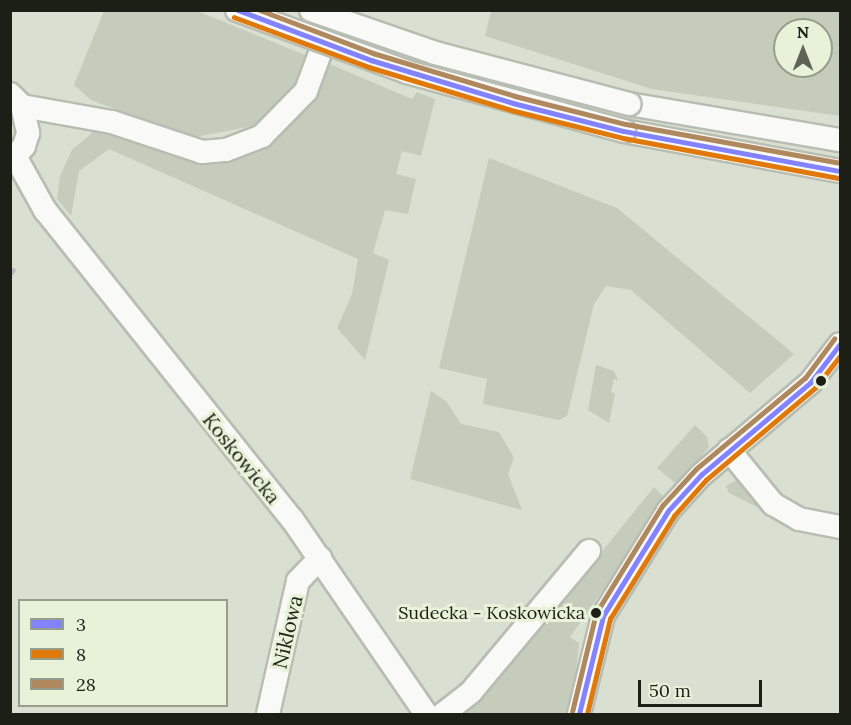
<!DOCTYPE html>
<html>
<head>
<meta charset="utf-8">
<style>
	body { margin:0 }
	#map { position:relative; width:851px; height:725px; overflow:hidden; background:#d9dfd1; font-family:Lora,serif }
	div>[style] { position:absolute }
	.green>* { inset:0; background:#c5ccbb }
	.stream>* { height:5px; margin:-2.5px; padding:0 2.5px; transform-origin:2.5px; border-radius:2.5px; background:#c2b7c7 }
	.roads { filter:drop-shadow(2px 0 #b8bdb2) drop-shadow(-2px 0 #b8bdb2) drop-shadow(0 2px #b8bdb2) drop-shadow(0 -2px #b8bdb2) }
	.minor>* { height:22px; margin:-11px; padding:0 11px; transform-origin:11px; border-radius:11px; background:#f9faf8 }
	.bridges { filter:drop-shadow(2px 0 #b8bdb2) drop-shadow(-2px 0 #b8bdb2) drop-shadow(0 2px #b8bdb2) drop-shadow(0 -2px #b8bdb2) }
	.minor-bridge>* { height:22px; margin:-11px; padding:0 11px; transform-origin:11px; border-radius:11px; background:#f9faf8 }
	.bus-1>* { height:4.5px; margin:-2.25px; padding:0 2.25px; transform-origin:2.25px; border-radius:2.25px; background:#8383ff }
	.bus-2>* { height:4.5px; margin:-2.25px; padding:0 2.25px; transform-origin:2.25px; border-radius:2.25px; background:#e07909 }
	.bus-3>* { height:4.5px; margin:-2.25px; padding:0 2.25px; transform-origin:2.25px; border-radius:2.25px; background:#af885d }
	.dots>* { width:16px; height:16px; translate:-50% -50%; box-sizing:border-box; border:3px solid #e7f2d8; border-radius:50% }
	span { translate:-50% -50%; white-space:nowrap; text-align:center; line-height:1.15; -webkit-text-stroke:6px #e7f2d8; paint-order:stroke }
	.bus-label { font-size:18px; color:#1b1f16 }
	.right { translate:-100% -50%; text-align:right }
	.street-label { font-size:20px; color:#1b1f16 }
	.frame { position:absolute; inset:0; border:12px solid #1b1f16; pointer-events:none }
	.legend { position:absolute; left:18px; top:599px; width:210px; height:108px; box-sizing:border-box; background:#e7f2d8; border:2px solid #959e8a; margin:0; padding:8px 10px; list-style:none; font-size:18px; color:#1b1f16 }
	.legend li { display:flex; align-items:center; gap:12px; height:30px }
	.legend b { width:30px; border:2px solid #959e8a }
	.north { position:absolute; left:773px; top:18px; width:60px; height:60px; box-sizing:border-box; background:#e7f2d8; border:2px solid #959e8a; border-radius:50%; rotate:0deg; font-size:16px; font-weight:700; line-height:24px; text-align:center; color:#1b1f16 }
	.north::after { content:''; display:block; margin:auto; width:21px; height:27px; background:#5e6257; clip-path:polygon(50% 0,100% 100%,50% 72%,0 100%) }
	.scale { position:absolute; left:638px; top:680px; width:124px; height:27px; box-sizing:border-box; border:3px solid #1b1f16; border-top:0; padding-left:8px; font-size:18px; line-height:21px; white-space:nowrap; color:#1b1f16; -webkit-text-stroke:4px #e7f2d8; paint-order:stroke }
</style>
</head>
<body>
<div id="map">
	<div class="green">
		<i style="clip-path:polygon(104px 11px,197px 11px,310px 57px,288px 99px,257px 125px,191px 138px,91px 100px,74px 85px)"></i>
		<i style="clip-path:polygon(evenodd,491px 11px,840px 11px,840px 116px,652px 89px,485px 36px,491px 11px,785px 30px,821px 30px,821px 66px,785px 66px,785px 30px)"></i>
		<i style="clip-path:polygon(327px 63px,412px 99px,417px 92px,435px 99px,421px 156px,402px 151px,396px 174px,416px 179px,408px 214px,385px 210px,373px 253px,389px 260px,365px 360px,337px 328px,352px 294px,358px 259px,109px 149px,79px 171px,71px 216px,57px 199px,60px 176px,72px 150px,100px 126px,174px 155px,222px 158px,255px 151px,296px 120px)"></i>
		<i style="clip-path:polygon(489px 158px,617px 208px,794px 354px,750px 393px,631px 290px,606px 286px,594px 304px,567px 416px,559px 420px,483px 404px,487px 379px,439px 368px)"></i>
		<i style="clip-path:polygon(596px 365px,614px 371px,618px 380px,614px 379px,611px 392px,615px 394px,609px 423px,588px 410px)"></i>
		<i style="clip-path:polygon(431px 391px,446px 401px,461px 424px,499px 432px,514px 458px,508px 474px,522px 510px,410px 479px)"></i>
		<i style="clip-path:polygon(695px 425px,707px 437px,709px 447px,680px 483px,674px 482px,657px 468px)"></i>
		<i style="clip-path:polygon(739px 479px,758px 503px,757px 507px,729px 493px,726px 486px)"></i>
		<i style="clip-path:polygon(654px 487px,666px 499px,570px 637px,579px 643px,572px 714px,463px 714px,513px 662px)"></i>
	</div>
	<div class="stream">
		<i style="left:10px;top:273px;width:4px;rotate:-45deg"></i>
	</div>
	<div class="roads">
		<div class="minor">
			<i style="left:10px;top:94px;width:17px;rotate:45deg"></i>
			<i style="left:22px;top:106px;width:28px;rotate:77deg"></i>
			<i style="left:28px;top:133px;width:14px;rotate:107deg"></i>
			<i style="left:24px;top:146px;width:21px;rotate:131deg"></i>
			<i style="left:629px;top:104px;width:214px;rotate:9.7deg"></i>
			<i style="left:22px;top:106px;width:91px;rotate:10.1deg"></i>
			<i style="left:112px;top:122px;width:95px;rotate:18.4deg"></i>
			<i style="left:202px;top:152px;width:24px;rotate:-5deg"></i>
			<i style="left:226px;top:150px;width:39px;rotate:-21deg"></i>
			<i style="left:262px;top:136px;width:63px;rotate:-45.6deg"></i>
			<i style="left:306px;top:91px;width:86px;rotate:-69.7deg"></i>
			<i style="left:624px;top:131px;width:220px;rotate:10.5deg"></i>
			<i style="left:16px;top:158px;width:60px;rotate:60.9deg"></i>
			<i style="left:45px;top:210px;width:396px;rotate:51.4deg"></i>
			<i style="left:292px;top:519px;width:237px;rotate:55.5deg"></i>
			<i style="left:729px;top:450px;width:70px;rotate:50.8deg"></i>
			<i style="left:773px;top:504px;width:30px;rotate:30deg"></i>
			<i style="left:799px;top:519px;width:42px;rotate:11deg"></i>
			<i style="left:268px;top:714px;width:136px;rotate:-77.3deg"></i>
			<i style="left:298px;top:581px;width:32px;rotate:-46deg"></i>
			<i style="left:443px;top:714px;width:36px;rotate:-38deg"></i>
			<i style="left:471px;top:692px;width:184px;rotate:-50.1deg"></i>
			<i style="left:579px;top:714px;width:101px;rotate:-76.2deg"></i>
			<i style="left:603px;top:616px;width:123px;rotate:-58.2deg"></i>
			<i style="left:668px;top:511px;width:49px;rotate:-47.5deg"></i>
			<i style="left:701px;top:475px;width:143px;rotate:-40.2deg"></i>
			<i style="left:810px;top:383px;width:49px;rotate:-52.4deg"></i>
		</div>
	</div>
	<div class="bridges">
		<div class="minor-bridge">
			<i style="left:237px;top:10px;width:181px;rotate:20deg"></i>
			<i style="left:407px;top:72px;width:225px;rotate:15.2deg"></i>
			<i style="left:311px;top:10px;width:131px;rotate:19.1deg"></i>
			<i style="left:435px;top:53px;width:201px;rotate:14.7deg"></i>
		</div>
	</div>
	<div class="bus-1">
		<i style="left:238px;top:10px;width:142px;rotate:20.6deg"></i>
		<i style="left:371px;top:60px;width:148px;rotate:16.8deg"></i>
		<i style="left:513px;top:103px;width:114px;rotate:14.2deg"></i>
		<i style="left:624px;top:131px;width:220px;rotate:10.5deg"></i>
		<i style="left:579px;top:714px;width:101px;rotate:-76.2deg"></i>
		<i style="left:603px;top:616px;width:123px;rotate:-58.2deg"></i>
		<i style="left:668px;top:511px;width:49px;rotate:-47.5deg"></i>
		<i style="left:701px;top:475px;width:143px;rotate:-40.2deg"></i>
		<i style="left:810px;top:383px;width:49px;rotate:-52.4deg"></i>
	</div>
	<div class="bus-2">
		<i style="left:234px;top:17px;width:144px;rotate:20.3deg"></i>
		<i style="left:369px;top:67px;width:148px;rotate:16.8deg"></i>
		<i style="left:511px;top:110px;width:115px;rotate:14deg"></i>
		<i style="left:623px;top:138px;width:220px;rotate:10.5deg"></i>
		<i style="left:587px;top:714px;width:98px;rotate:-76.4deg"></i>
		<i style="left:610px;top:619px;width:121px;rotate:-58.1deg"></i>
		<i style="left:674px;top:516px;width:48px;rotate:-48.4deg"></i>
		<i style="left:706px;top:480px;width:143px;rotate:-40.2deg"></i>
		<i style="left:815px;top:388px;width:41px;rotate:-52deg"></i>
	</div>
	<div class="bus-3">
		<i style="left:260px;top:10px;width:121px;rotate:20.8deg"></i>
		<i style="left:373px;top:53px;width:148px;rotate:16.8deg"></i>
		<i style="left:515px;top:96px;width:114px;rotate:14.2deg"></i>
		<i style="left:626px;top:124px;width:218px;rotate:10.3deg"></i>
		<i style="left:572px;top:712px;width:102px;rotate:-76.4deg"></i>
		<i style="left:596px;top:613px;width:126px;rotate:-58.3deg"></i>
		<i style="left:662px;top:506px;width:50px;rotate:-47.4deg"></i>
		<i style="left:696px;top:469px;width:142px;rotate:-39.9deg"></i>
		<i style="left:805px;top:378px;width:49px;rotate:-53.4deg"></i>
	</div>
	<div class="dots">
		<i style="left:821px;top:381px;background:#1b1f16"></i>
		<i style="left:596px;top:613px;background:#1b1f16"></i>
	</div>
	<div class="bus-label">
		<span class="right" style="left:585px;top:613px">Sudecka - Koskowicka</span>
	</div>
	<div class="street-label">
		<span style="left:242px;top:458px;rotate:51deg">Koskowicka</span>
		<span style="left:287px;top:632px;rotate:-77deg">Niklowa</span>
	</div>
	<div class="frame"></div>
	<ul class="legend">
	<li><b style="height:8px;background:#8383ff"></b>3</li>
	<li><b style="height:8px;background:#e07909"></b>8</li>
	<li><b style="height:8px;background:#af885d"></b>28</li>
	</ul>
	<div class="north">N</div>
	<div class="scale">50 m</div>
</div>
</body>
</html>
